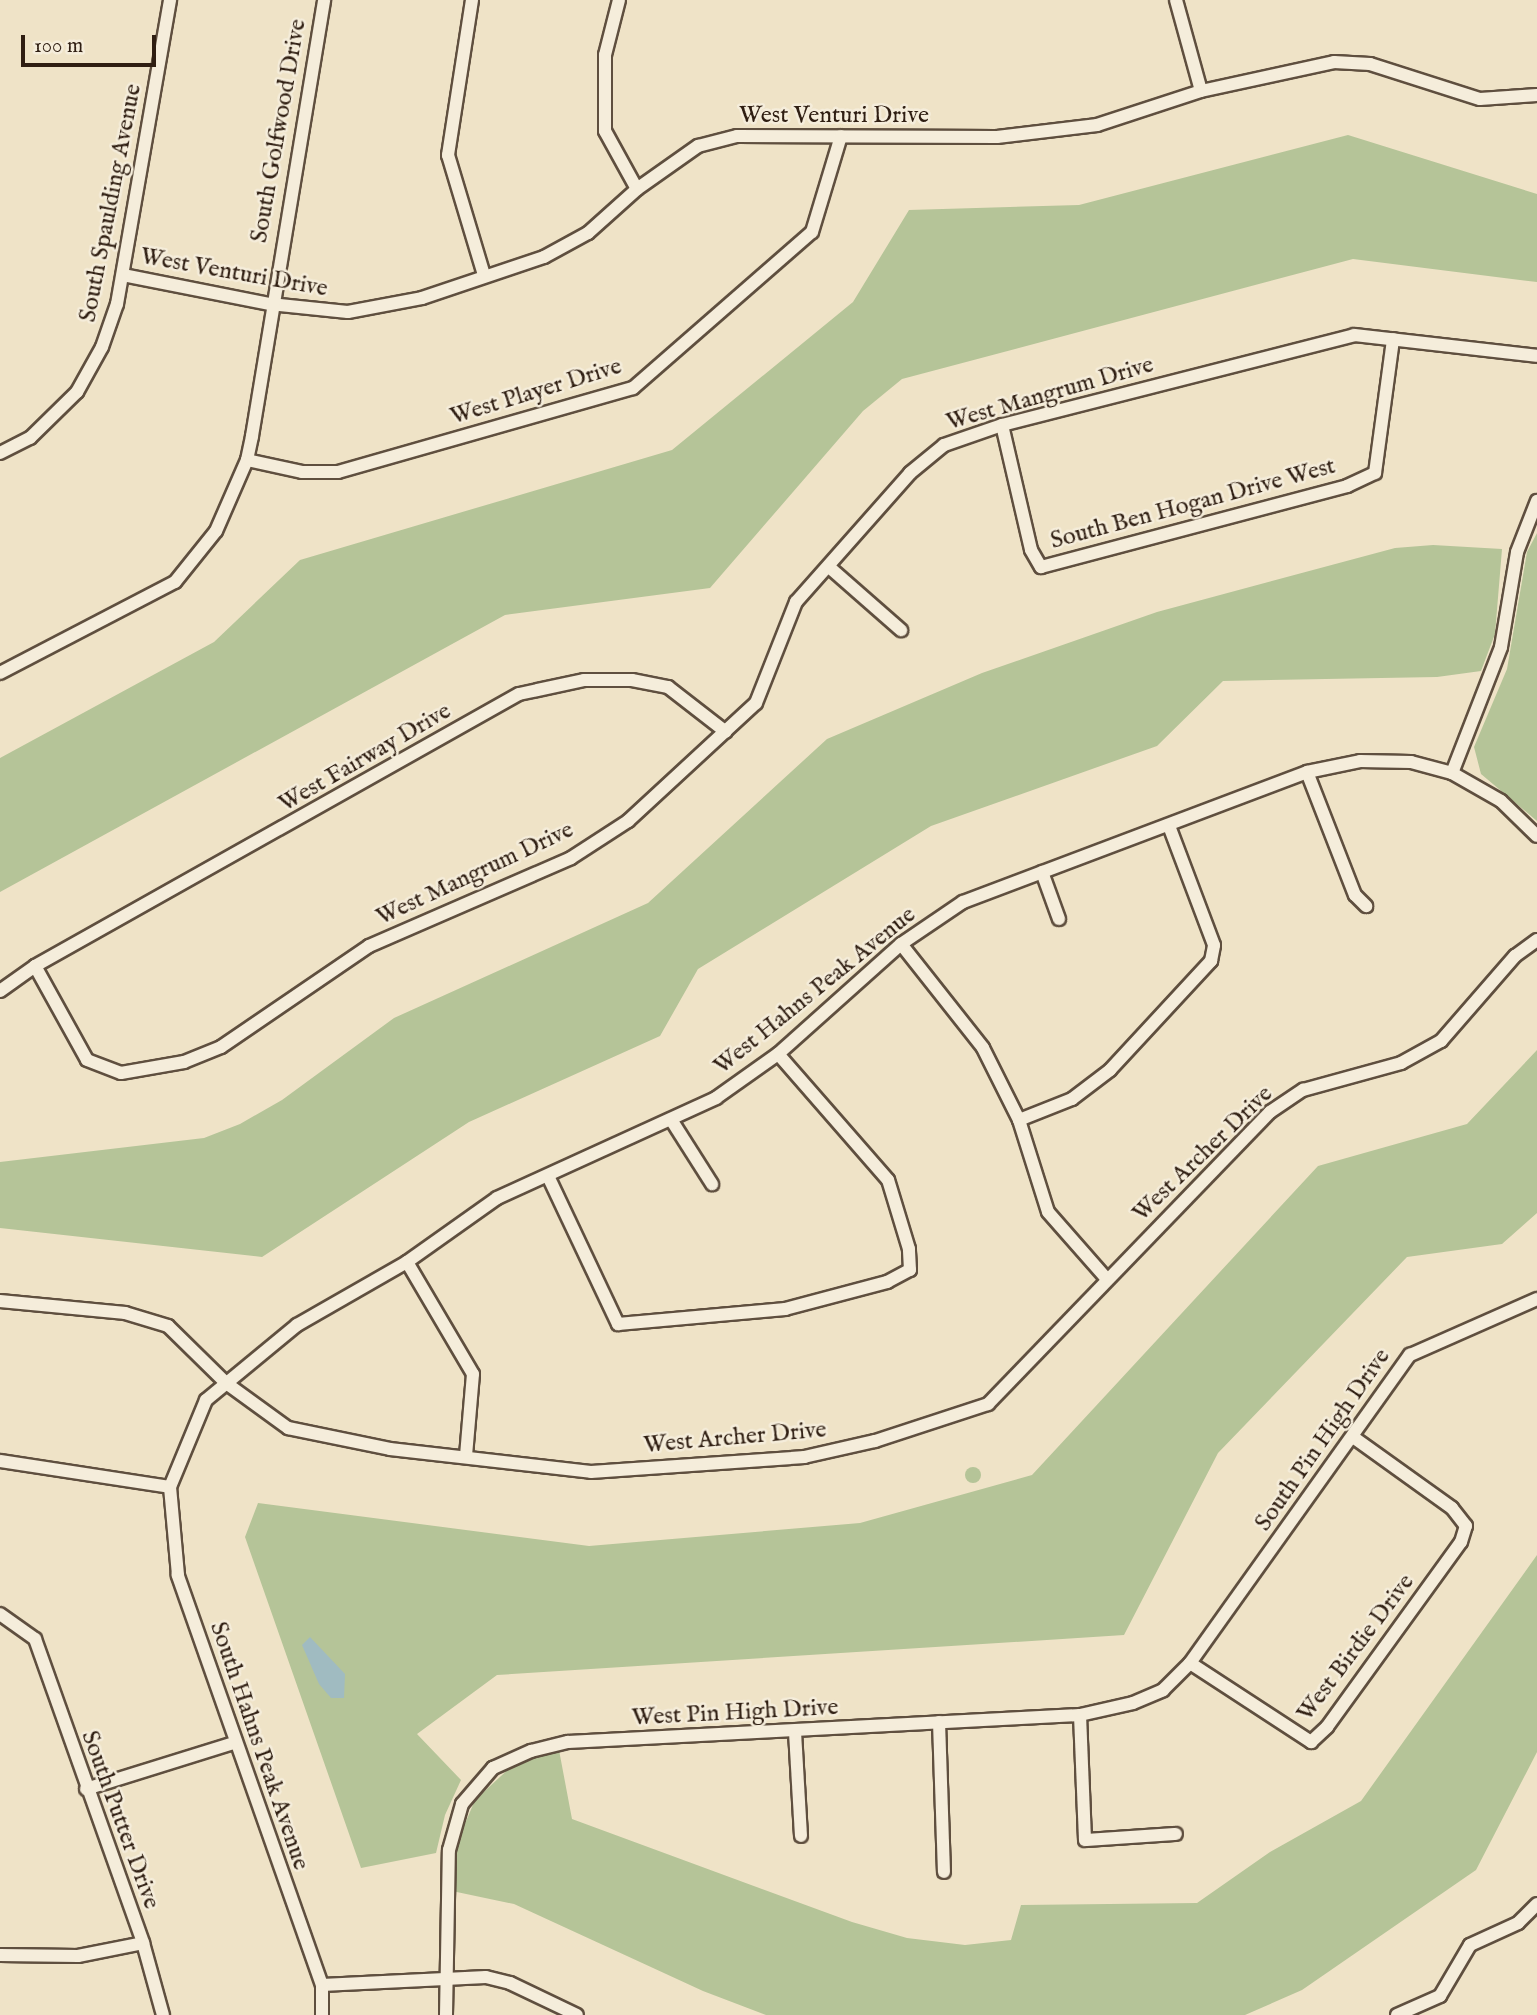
<!DOCTYPE html>
<html>
<head>
<meta charset="utf-8">
<style>
	body { margin:0 }
	#map { position:relative; width:1537px; height:2015px; overflow:hidden; background:#efe3c7; font-family:"IM FELL English",serif }
	div>[style] { position:absolute }
	.green>* { inset:0; background:#b5c498 }
	.round { border-radius:50% }
	.water>* { inset:0; background:#a0bbc1 }
	.roads { filter:drop-shadow(2px 0 #5f4f3f) drop-shadow(-2px 0 #5f4f3f) drop-shadow(0 2px #5f4f3f) drop-shadow(0 -2px #5f4f3f) }
	.minor>* { height:12px; margin:-6px; padding:0 6px; transform-origin:6px; border-radius:6px; background:#f5eddb }
	span { translate:-50% -50%; white-space:nowrap; text-align:center; line-height:1.15; -webkit-text-stroke:5px #f5eddb; paint-order:stroke }
	.street-label { font-size:24px; color:#2f1e12 }
	.scale { position:absolute; left:21px; top:35px; width:135px; height:32px; box-sizing:border-box; border:4px solid #2f1e12; border-top:0; padding-left:9px; font-size:21px; line-height:24px; white-space:nowrap; color:#2f1e12; -webkit-text-stroke:5px #f5eddb; paint-order:stroke }
</style>
</head>
<body>
<div id="map">
	<div class="green">
		<i style="clip-path:polygon(1348px 135px,1537px 194px,1537px 282px,1353px 259px,902px 379px,863px 411px,710px 588px,505px 615px,0 892px,0 758px,214px 642px,300px 560px,672px 450px,853px 302px,909px 210px,1079px 205px)"></i>
		<i style="clip-path:polygon(1537px 533px,1537px 821px,1481px 774px,1474px 747px,1507px 669px,1527px 552px)"></i>
		<i style="clip-path:polygon(1433px 545px,1502px 549px,1495px 634px,1481px 671px,1437px 677px,1223px 681px,1157px 746px,931px 826px,698px 969px,660px 1036px,469px 1122px,262px 1257px,0 1228px,0 1162px,204px 1138px,240px 1124px,282px 1100px,394px 1018px,648px 903px,827px 739px,982px 673px,1157px 612px,1395px 548px)"></i>
		<i style="clip-path:polygon(1537px 1050px,1537px 1213px,1502px 1244px,1407px 1257px,1218px 1453px,1124px 1635px,497px 1675px,417px 1734px,461px 1780px,445px 1815px,436px 1853px,361px 1868px,245px 1537px,258px 1503px,589px 1546px,860px 1523px,1032px 1475px,1318px 1166px,1467px 1124px)"></i>
		<i class="round" style="left:965px;top:1467px;width:16px;height:16px"></i>
		<i style="clip-path:polygon(1537px 1555px,1537px 1752px,1476px 1870px,1302px 1990px,1245px 2015px,766px 2015px,703px 1991px,514px 1904px,452px 1891px,456px 1845px,475px 1800px,514px 1764px,559px 1750px,572px 1819px,852px 1922px,907px 1938px,965px 1945px,1011px 1940px,1021px 1905px,1197px 1903px,1270px 1852px,1361px 1801px)"></i>
	</div>
	<div class="water">
		<i style="clip-path:polygon(310px 1637px,345px 1674px,344px 1698px,331px 1698px,319px 1684px,302px 1645px)"></i>
	</div>
	<div class="roads">
		<div class="minor">
			<i style="left:472px;top:0;width:157px;rotate:98.8deg"></i>
			<i style="left:448px;top:155px;width:125px;rotate:73.3deg"></i>
			<i style="left:619px;top:0;width:57px;rotate:104.3deg"></i>
			<i style="left:605px;top:55px;width:76px;rotate:90deg"></i>
			<i style="left:605px;top:131px;width:66px;rotate:61.1deg"></i>
			<i style="left:1176px;top:0;width:94px;rotate:74.6deg"></i>
			<i style="left:123px;top:275px;width:150px;rotate:11.2deg"></i>
			<i style="left:270px;top:304px;width:78px;rotate:5.9deg"></i>
			<i style="left:348px;top:312px;width:75px;rotate:-10.7deg"></i>
			<i style="left:422px;top:298px;width:129px;rotate:-18.6deg"></i>
			<i style="left:544px;top:257px;width:50px;rotate:-28.6deg"></i>
			<i style="left:588px;top:233px;width:66px;rotate:-41.9deg"></i>
			<i style="left:637px;top:189px;width:75px;rotate:-35.2deg"></i>
			<i style="left:698px;top:146px;width:40px;rotate:-14.4deg"></i>
			<i style="left:737px;top:136px;width:260px;rotate:0.2deg"></i>
			<i style="left:997px;top:137px;width:101px;rotate:-6.8deg"></i>
			<i style="left:1097px;top:125px;width:109px;rotate:-18.1deg"></i>
			<i style="left:1201px;top:91px;width:136px;rotate:-12.3deg"></i>
			<i style="left:1334px;top:62px;width:36px;rotate:3deg"></i>
			<i style="left:1370px;top:64px;width:115px;rotate:17.7deg"></i>
			<i style="left:1480px;top:99px;width:57px;rotate:-4deg"></i>
			<i style="left:1002px;top:425px;width:128px;rotate:76.9deg"></i>
			<i style="left:1031px;top:550px;width:20px;rotate:60deg"></i>
			<i style="left:1041px;top:567px;width:317px;rotate:-14.8deg"></i>
			<i style="left:1347px;top:486px;width:31px;rotate:-25deg"></i>
			<i style="left:1375px;top:473px;width:135px;rotate:-82.3deg"></i>
			<i style="left:0;top:453px;width:34px;rotate:-27deg"></i>
			<i style="left:30px;top:438px;width:66px;rotate:-44.4deg"></i>
			<i style="left:77px;top:392px;width:51px;rotate:-60.9deg"></i>
			<i style="left:102px;top:347px;width:46px;rotate:-70.8deg"></i>
			<i style="left:117px;top:304px;width:309px;rotate:-80.1deg"></i>
			<i style="left:247px;top:460px;width:56px;rotate:12.3deg"></i>
			<i style="left:302px;top:472px;width:36px"></i>
			<i style="left:338px;top:472px;width:307px;rotate:-15.9deg"></i>
			<i style="left:633px;top:388px;width:237px;rotate:-41.1deg"></i>
			<i style="left:812px;top:232px;width:100px;rotate:-73.2deg"></i>
			<i style="left:829px;top:567px;width:96px;rotate:41.2deg"></i>
			<i style="left:0;top:673px;width:197px;rotate:-27.5deg"></i>
			<i style="left:175px;top:582px;width:65px;rotate:-51.2deg"></i>
			<i style="left:216px;top:531px;width:77px;rotate:-66.4deg"></i>
			<i style="left:247px;top:460px;width:25px;rotate:-78deg"></i>
			<i style="left:252px;top:436px;width:442px;rotate:-80.6deg"></i>
			<i style="left:1307px;top:772px;width:132px;rotate:68.7deg"></i>
			<i style="left:1355px;top:895px;width:16px;rotate:45deg"></i>
			<i style="left:1452px;top:773px;width:135px;rotate:-68.7deg"></i>
			<i style="left:1501px;top:647px;width:96px;rotate:-80.4deg"></i>
			<i style="left:1517px;top:552px;width:55px;rotate:-68.6deg"></i>
			<i style="left:1042px;top:872px;width:50px;rotate:70.1deg"></i>
			<i style="left:901px;top:944px;width:132px;rotate:51.7deg"></i>
			<i style="left:983px;top:1048px;width:80px;rotate:63.4deg"></i>
			<i style="left:1019px;top:1120px;width:96px;rotate:72.5deg"></i>
			<i style="left:1048px;top:1212px;width:88px;rotate:48.7deg"></i>
			<i style="left:35px;top:966px;width:107px;rotate:61deg"></i>
			<i style="left:87px;top:1060px;width:36px;rotate:21deg"></i>
			<i style="left:121px;top:1073px;width:64px;rotate:-9.9deg"></i>
			<i style="left:184px;top:1062px;width:40px;rotate:-22deg"></i>
			<i style="left:221px;top:1047px;width:179px;rotate:-34.3deg"></i>
			<i style="left:369px;top:946px;width:220px;rotate:-23.5deg"></i>
			<i style="left:571px;top:858px;width:68px;rotate:-33deg"></i>
			<i style="left:628px;top:821px;width:174px;rotate:-42.7deg"></i>
			<i style="left:756px;top:703px;width:109px;rotate:-68.4deg"></i>
			<i style="left:796px;top:602px;width:172px;rotate:-48.5deg"></i>
			<i style="left:910px;top:473px;width:44px;rotate:-39.5deg"></i>
			<i style="left:944px;top:445px;width:61px;rotate:-19deg"></i>
			<i style="left:1002px;top:425px;width:363px;rotate:-14.3deg"></i>
			<i style="left:1354px;top:335px;width:184px;rotate:6.5deg"></i>
			<i style="left:0;top:991px;width:43px;rotate:-35.5deg"></i>
			<i style="left:35px;top:966px;width:555px;rotate:-29.34deg"></i>
			<i style="left:519px;top:694px;width:66px;rotate:-12.2deg"></i>
			<i style="left:584px;top:680px;width:48px"></i>
			<i style="left:632px;top:680px;width:37px;rotate:11deg"></i>
			<i style="left:668px;top:687px;width:73px;rotate:37.8deg"></i>
			<i style="left:1019px;top:1120px;width:57px;rotate:-21.6deg"></i>
			<i style="left:1072px;top:1099px;width:48px;rotate:-37.3deg"></i>
			<i style="left:1110px;top:1070px;width:149px;rotate:-47.2deg"></i>
			<i style="left:1211px;top:961px;width:16px;rotate:-79deg"></i>
			<i style="left:1214px;top:945px;width:127px;rotate:-110.7deg"></i>
			<i style="left:672px;top:1121px;width:75px;rotate:57.6deg"></i>
			<i style="left:548px;top:1176px;width:164px;rotate:64.7deg"></i>
			<i style="left:618px;top:1324px;width:168px;rotate:-5.1deg"></i>
			<i style="left:785px;top:1309px;width:106px;rotate:-14.8deg"></i>
			<i style="left:887px;top:1282px;width:26px;rotate:-28deg"></i>
			<i style="left:910px;top:1270px;width:21px;rotate:-93deg"></i>
			<i style="left:909px;top:1249px;width:72px;rotate:-106.9deg"></i>
			<i style="left:888px;top:1180px;width:167px;rotate:-131.1deg"></i>
			<i style="left:407px;top:1262px;width:130px;rotate:59.5deg"></i>
			<i style="left:473px;top:1374px;width:82px;rotate:94.9deg"></i>
			<i style="left:0;top:1301px;width:126px;rotate:5.5deg"></i>
			<i style="left:125px;top:1313px;width:45px;rotate:16.8deg"></i>
			<i style="left:168px;top:1326px;width:81px;rotate:44.5deg"></i>
			<i style="left:226px;top:1383px;width:77px;rotate:36deg"></i>
			<i style="left:288px;top:1428px;width:104px;rotate:11.6deg"></i>
			<i style="left:390px;top:1449px;width:202px;rotate:6.5deg"></i>
			<i style="left:591px;top:1472px;width:214px;rotate:-4deg"></i>
			<i style="left:804px;top:1457px;width:73px;rotate:-12.7deg"></i>
			<i style="left:875px;top:1441px;width:119px;rotate:-18.1deg"></i>
			<i style="left:988px;top:1404px;width:406px;rotate:-46deg"></i>
			<i style="left:1270px;top:1112px;width:40px;rotate:-34deg"></i>
			<i style="left:1303px;top:1090px;width:102px;rotate:-15.4deg"></i>
			<i style="left:1401px;top:1063px;width:46px;rotate:-28.8deg"></i>
			<i style="left:1441px;top:1041px;width:113px;rotate:-49deg"></i>
			<i style="left:1515px;top:956px;width:27px;rotate:-36deg"></i>
			<i style="left:0;top:1461px;width:172px;rotate:8.7deg"></i>
			<i style="left:0;top:1614px;width:43px;rotate:35.5deg"></i>
			<i style="left:35px;top:1639px;width:323px;rotate:70.4deg"></i>
			<i style="left:143px;top:1943px;width:75px;rotate:74.5deg"></i>
			<i style="left:1190px;top:1663px;width:145px;rotate:33.1deg"></i>
			<i style="left:1311px;top:1742px;width:22px;rotate:-43deg"></i>
			<i style="left:1327px;top:1727px;width:228px;rotate:-54.1deg"></i>
			<i style="left:1461px;top:1542px;width:17px;rotate:-73deg"></i>
			<i style="left:1466px;top:1526px;width:23px;rotate:-128deg"></i>
			<i style="left:1452px;top:1508px;width:122px;rotate:-144.4deg"></i>
			<i style="left:1080px;top:1715px;width:125px;rotate:87.7deg"></i>
			<i style="left:1085px;top:1840px;width:91px;rotate:-3.8deg"></i>
			<i style="left:939px;top:1722px;width:150px;rotate:88.1deg"></i>
			<i style="left:795px;top:1732px;width:104px;rotate:86.7deg"></i>
			<i style="left:86px;top:1789px;width:155px;rotate:-17.3deg"></i>
			<i style="left:0;top:1955px;width:78px;rotate:0.7deg"></i>
			<i style="left:78px;top:1956px;width:66px;rotate:-11.3deg"></i>
			<i style="left:322px;top:1985px;width:164px;rotate:-2.8deg"></i>
			<i style="left:486px;top:1977px;width:25px;rotate:14deg"></i>
			<i style="left:510px;top:1983px;width:74px;rotate:25.5deg"></i>
			<i style="left:322px;top:2015px;width:30px;rotate:-90deg"></i>
			<i style="left:322px;top:1985px;width:435px;rotate:-109.4deg"></i>
			<i style="left:178px;top:1575px;width:88px;rotate:-95.2deg"></i>
			<i style="left:170px;top:1487px;width:94px;rotate:-67.5deg"></i>
			<i style="left:206px;top:1400px;width:118px;rotate:-39.5deg"></i>
			<i style="left:297px;top:1325px;width:127px;rotate:-29.8deg"></i>
			<i style="left:407px;top:1262px;width:110px;rotate:-35.4deg"></i>
			<i style="left:497px;top:1198px;width:241px;rotate:-24.5deg"></i>
			<i style="left:716px;top:1098px;width:76px;rotate:-35.4deg"></i>
			<i style="left:778px;top:1054px;width:165px;rotate:-41.8deg"></i>
			<i style="left:901px;top:944px;width:75px;rotate:-34.1deg"></i>
			<i style="left:963px;top:902px;width:368px;rotate:-20.7deg"></i>
			<i style="left:1307px;top:772px;width:54px;rotate:-11.7deg"></i>
			<i style="left:1360px;top:761px;width:51px;rotate:1.1deg"></i>
			<i style="left:1411px;top:762px;width:42px;rotate:15deg"></i>
			<i style="left:1452px;top:773px;width:56px;rotate:29.7deg"></i>
			<i style="left:1501px;top:801px;width:50px;rotate:44.2deg"></i>
			<i style="left:446px;top:2015px;width:165px;rotate:-89deg"></i>
			<i style="left:449px;top:1850px;width:48px;rotate:-74.2deg"></i>
			<i style="left:462px;top:1804px;width:48px;rotate:-49.3deg"></i>
			<i style="left:493px;top:1768px;width:42px;rotate:-24.1deg"></i>
			<i style="left:531px;top:1751px;width:38px;rotate:-14deg"></i>
			<i style="left:568px;top:1742px;width:513px;rotate:-3.02deg"></i>
			<i style="left:1080px;top:1715px;width:54px;rotate:-12.8deg"></i>
			<i style="left:1133px;top:1703px;width:33px;rotate:-23deg"></i>
			<i style="left:1163px;top:1690px;width:38px;rotate:-45deg"></i>
			<i style="left:1190px;top:1663px;width:379px;rotate:-54.5deg"></i>
			<i style="left:1410px;top:1355px;width:139px;rotate:-23.8deg"></i>
			<i style="left:1397px;top:2015px;width:47px;rotate:-23.8deg"></i>
			<i style="left:1440px;top:1996px;width:59px;rotate:-59.5deg"></i>
			<i style="left:1470px;top:1945px;width:53px;rotate:-24.6deg"></i>
			<i style="left:1518px;top:1923px;width:27px;rotate:-45deg"></i>
		</div>
	</div>
	<div class="street-label">
		<span style="left:834px;top:116px">West Venturi Drive</span>
		<span style="left:279px;top:131px;rotate:-80deg">South Golfwood Drive</span>
		<span style="left:111px;top:203px;rotate:-79deg">South Spaulding Avenue</span>
		<span style="left:234px;top:273px;rotate:10deg">West Venturi Drive</span>
		<span style="left:536px;top:392px;rotate:-17deg">West Player Drive</span>
		<span style="left:1050px;top:394px;rotate:-16deg">West Mangrum Drive</span>
		<span style="left:1193px;top:504px;rotate:-15deg">South Ben Hogan Drive West</span>
		<span style="left:365px;top:758px;rotate:-30deg">West Fairway Drive</span>
		<span style="left:475px;top:874px;rotate:-25deg">West Mangrum Drive</span>
		<span style="left:815px;top:991px;rotate:-39deg">West Hahns Peak Avenue</span>
		<span style="left:1203px;top:1154px;rotate:-44deg">West Archer Drive</span>
		<span style="left:735px;top:1438px;rotate:-5deg">West Archer Drive</span>
		<span style="left:1323px;top:1440px;rotate:-55deg">South Pin High Drive</span>
		<span style="left:1356px;top:1648px;rotate:-53deg">West Birdie Drive</span>
		<span style="left:735px;top:1713px;rotate:-3deg">West Pin High Drive</span>
		<span style="left:259px;top:1746px;rotate:71deg">South Hahns Peak Avenue</span>
		<span style="left:120px;top:1820px;rotate:70deg">South Putter Drive</span>
	</div>
	<div class="scale">100 m</div>
</div>
</body>
</html>
